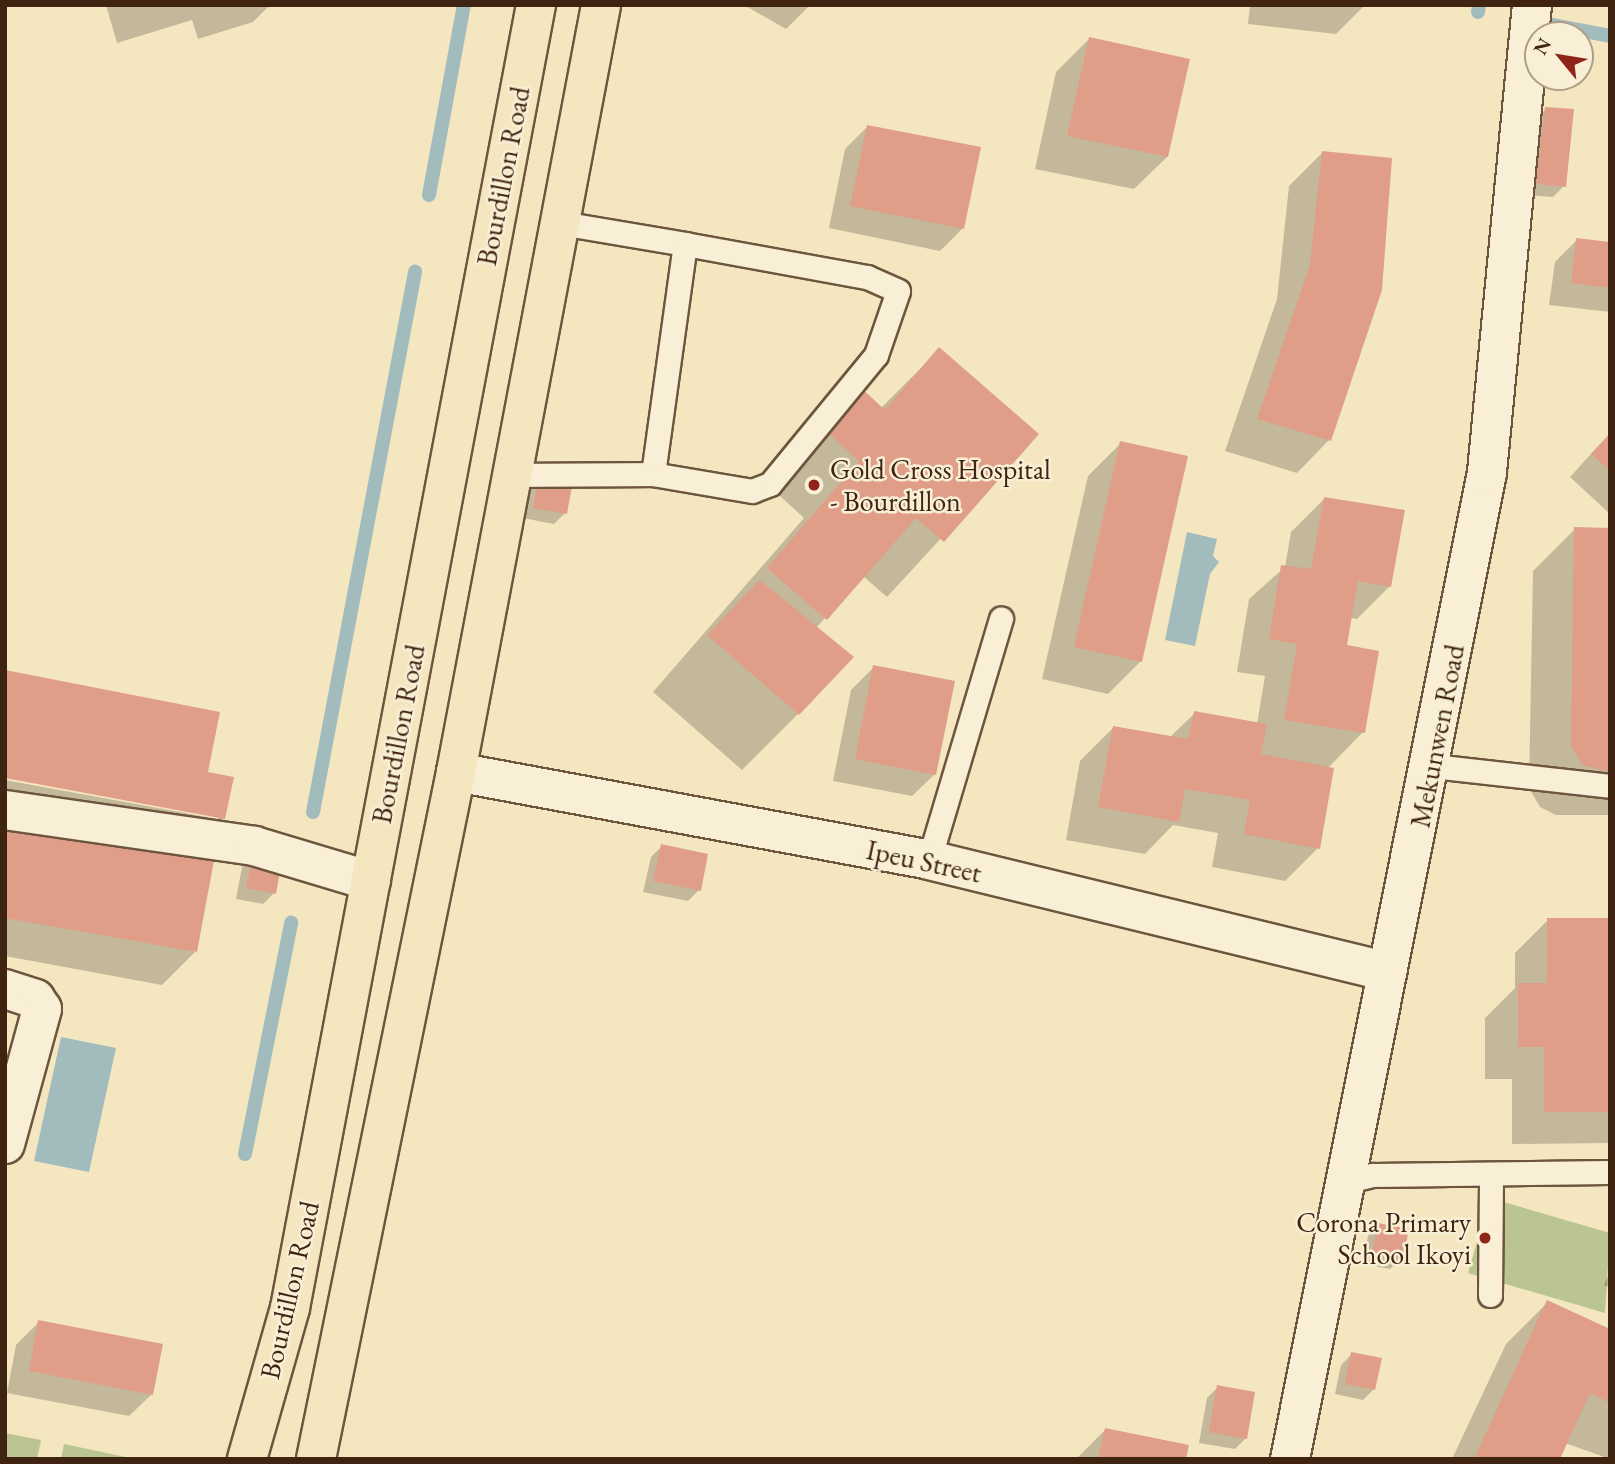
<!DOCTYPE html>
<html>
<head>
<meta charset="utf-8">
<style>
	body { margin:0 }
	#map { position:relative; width:1615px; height:1464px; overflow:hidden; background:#f4e7c0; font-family:"EB Garamond",serif }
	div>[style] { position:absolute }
	.green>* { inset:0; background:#bbc592 }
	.water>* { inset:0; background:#a2bcbe }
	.shadow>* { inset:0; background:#0003 }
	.stream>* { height:14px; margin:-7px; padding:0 7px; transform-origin:7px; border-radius:7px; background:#a2bcbe }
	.building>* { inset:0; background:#e09e88 }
	.roads { filter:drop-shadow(2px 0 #6d553e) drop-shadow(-2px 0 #6d553e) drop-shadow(0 2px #6d553e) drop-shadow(0 -2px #6d553e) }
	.service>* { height:23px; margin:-11.5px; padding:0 11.5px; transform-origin:11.5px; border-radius:11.5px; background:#f8efd6 }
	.minor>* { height:38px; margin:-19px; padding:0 19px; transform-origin:19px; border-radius:19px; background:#f8efd6 }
	.tertiary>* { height:38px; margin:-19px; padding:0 19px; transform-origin:19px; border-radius:19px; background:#f8efd6 }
	.primary>* { height:38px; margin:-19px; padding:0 19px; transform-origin:19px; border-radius:19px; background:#f4e7c0 }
	.dots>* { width:19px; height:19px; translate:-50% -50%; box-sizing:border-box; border:4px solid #f8efd6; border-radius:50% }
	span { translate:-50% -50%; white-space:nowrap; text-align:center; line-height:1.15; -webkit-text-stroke:5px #f8efd6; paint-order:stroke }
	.street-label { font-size:28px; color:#402412 }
	.poi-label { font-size:28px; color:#402412 }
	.left { translate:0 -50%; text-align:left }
	.right { translate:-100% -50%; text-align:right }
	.frame { position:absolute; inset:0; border:7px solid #402412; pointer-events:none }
	.north { position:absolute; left:1524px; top:21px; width:70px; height:70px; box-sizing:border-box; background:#f8efd6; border:2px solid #ae9e88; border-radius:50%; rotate:300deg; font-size:19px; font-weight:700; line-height:28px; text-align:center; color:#402412 }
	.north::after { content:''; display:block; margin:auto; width:24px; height:32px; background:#8f2418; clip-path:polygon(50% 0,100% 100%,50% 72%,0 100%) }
</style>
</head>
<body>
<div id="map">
	<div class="green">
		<i style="clip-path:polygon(1490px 1198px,1610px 1233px,1605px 1313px,1468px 1273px)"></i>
		<i style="clip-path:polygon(5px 1433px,41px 1440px,37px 1459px,5px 1459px)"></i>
		<i style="clip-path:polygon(64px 1444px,135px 1459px,61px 1459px)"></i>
	</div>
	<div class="water">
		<i style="clip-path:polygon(1187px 532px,1217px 539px,1213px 556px,1219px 562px,1210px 574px,1195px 646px,1165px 640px)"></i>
		<i style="clip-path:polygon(61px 1037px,116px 1048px,89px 1172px,34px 1161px)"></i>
	</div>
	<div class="shadow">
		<i style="clip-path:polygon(106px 5px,270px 5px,253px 22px,198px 39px,192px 20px,117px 43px)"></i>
		<i style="clip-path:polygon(744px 5px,810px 5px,786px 29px)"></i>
		<i style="clip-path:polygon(1250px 5px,1365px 5px,1336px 34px,1248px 24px)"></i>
		<i style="clip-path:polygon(1089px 39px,1167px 157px,1134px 189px,1035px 169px,1056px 72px)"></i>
		<i style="clip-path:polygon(1546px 109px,1564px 186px,1553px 197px,1526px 195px,1535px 120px)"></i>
		<i style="clip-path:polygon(867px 127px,963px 228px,940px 251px,829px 228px,845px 149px)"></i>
		<i style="clip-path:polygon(1322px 153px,1329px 440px,1297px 473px,1225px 451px,1277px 299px,1289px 186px)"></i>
		<i style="clip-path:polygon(1577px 240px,1610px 243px,1610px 312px,1549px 305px,1555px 262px)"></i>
		<i style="clip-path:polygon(939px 350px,1036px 435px,887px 597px,863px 576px,816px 628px,798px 714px,742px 770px,653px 692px,804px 518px,768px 485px,859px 389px,881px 408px)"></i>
		<i style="clip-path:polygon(1610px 433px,1610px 514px,1570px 477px)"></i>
		<i style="clip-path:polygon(1121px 443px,1141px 661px,1108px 694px,1042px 679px,1088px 476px)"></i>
		<i style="clip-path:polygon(531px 476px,565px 513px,554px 524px,523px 518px)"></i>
		<i style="clip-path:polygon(1324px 499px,1390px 586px,1357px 619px,1350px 618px,1345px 647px,1363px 732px,1328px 768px,1318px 848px,1285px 881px,1212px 867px,1218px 833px,1173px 825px,1145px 854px,1066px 840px,1080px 761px,1113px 728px,1170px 737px,1195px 713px,1257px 724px,1265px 676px,1237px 672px,1249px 599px,1285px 567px,1291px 532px)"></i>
		<i style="clip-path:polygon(1575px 529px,1610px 530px,1610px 815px,1556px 815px,1540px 807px,1529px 788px,1533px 571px)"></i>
		<i style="clip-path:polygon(874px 667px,935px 774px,912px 796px,833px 781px,851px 690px)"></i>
		<i style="clip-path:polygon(206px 774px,224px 818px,213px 829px,5px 790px,5px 780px,218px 819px)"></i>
		<i style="clip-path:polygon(5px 819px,195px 952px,162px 985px,5px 956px)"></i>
		<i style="clip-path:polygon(662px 846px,699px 890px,688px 901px,643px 892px,651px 857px)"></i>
		<i style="clip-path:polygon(253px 856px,274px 893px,263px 904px,236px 899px,242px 867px)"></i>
		<i style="clip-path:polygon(1548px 920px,1610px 920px,1610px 1143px,1512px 1144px,1512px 1079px,1485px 1079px,1485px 1018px,1515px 988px,1515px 953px)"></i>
		<i style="clip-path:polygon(1379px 1225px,1401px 1258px,1390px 1269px,1362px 1264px,1368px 1236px)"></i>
		<i style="clip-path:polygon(1610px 1272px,1610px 1288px,1604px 1285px)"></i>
		<i style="clip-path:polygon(1548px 1302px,1610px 1330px,1610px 1459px,1565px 1443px,1558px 1459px,1452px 1459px,1506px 1344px)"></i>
		<i style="clip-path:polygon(39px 1322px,152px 1394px,129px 1416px,7px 1393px,16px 1345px)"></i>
		<i style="clip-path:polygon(1352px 1354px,1374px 1389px,1363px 1400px,1335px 1394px,1341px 1365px)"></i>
		<i style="clip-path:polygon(1218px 1387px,1246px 1438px,1235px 1449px,1199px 1443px,1207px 1398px)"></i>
		<i style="clip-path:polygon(1105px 1430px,1184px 1459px,1076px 1459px)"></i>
	</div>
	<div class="stream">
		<i style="left:1478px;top:12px;width:7px;rotate:-82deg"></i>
		<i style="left:1552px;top:25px;width:59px;rotate:10.7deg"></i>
		<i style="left:429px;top:195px;width:193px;rotate:-79.6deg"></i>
		<i style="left:313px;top:812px;width:550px;rotate:-79.3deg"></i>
		<i style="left:245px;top:1154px;width:236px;rotate:-78.7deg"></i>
	</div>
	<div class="building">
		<i style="clip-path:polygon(1089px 37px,1190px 59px,1168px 157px,1067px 136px)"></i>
		<i style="clip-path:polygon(1545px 107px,1574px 109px,1566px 187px,1536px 184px)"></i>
		<i style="clip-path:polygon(867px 125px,981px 147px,964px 229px,850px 206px)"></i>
		<i style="clip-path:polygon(1322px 151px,1392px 158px,1382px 290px,1331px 441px,1257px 419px,1310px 265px)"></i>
		<i style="clip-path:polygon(1576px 238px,1610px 242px,1610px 288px,1571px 283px)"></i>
		<i style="clip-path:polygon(939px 347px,1039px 434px,944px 542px,916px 518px,827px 620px,767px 568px,859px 461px,823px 428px,859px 386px,885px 410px)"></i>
		<i style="clip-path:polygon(1610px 434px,1610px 471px,1591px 454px)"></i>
		<i style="clip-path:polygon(1120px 441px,1188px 456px,1142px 662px,1074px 647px)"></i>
		<i style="clip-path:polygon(541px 463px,575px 469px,567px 514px,533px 508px)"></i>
		<i style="clip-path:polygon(1324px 497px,1405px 510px,1391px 587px,1358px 581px,1347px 645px,1379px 651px,1365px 733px,1284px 720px,1297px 644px,1269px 639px,1281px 565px,1311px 569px)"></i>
		<i style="clip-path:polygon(1574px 527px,1610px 528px,1610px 772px,1582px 765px,1571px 745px)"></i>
		<i style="clip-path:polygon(760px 580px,854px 657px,799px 715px,707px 635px)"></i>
		<i style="clip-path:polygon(873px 665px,955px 681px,936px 775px,855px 759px)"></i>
		<i style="clip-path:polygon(5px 670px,220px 712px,208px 772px,234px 777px,225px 819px,5px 778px)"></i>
		<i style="clip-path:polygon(1194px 711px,1267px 724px,1261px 754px,1334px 768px,1320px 849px,1244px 834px,1250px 800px,1185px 789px,1179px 822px,1098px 807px,1113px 726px,1188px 739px)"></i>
		<i style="clip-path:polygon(5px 817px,215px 855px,197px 952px,5px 918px)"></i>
		<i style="clip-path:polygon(661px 844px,708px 854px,701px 891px,653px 881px)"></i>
		<i style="clip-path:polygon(253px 854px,282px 860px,276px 894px,246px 888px)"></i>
		<i style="clip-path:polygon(1547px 918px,1610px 918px,1610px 1112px,1544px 1112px,1544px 1047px,1518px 1047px,1518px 983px,1547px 983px)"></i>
		<i style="clip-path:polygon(1378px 1223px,1409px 1229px,1403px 1259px,1372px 1253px)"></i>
		<i style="clip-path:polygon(1547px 1300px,1610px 1329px,1610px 1403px,1590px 1393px,1560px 1459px,1474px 1459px)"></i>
		<i style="clip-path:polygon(38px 1320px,163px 1344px,153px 1395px,29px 1371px)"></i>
		<i style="clip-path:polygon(1351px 1352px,1382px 1358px,1375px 1390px,1345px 1384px)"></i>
		<i style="clip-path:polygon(1217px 1385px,1255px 1392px,1247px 1439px,1209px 1432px)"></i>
		<i style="clip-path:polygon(1105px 1428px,1189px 1445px,1186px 1459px,1098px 1459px)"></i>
	</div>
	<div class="roads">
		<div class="service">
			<i style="left:561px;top:223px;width:126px;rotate:9.6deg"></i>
			<i style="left:512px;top:475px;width:141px;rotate:-0.4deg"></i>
			<i style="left:653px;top:474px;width:232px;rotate:-82.1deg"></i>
			<i style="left:685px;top:244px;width:185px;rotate:10.3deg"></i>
			<i style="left:867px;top:277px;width:34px;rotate:24deg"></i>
			<i style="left:898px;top:291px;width:68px;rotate:109deg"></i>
			<i style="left:876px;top:355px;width:167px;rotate:129.4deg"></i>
			<i style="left:770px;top:484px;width:19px;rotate:159deg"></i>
			<i style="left:752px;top:491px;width:100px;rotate:-170.3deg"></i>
			<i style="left:1433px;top:766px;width:178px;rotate:6.4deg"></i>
			<i style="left:929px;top:860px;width:252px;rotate:-73.4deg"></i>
			<i style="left:1340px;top:1183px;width:34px;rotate:-14deg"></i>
			<i style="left:1373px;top:1175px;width:236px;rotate:-0.7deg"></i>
			<i style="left:1490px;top:1295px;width:121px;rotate:-89.5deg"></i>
		</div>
		<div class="minor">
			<i style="left:5px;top:810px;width:252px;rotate:8.2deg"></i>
			<i style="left:254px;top:846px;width:122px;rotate:16.7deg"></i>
			<i style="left:5px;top:989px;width:32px;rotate:18deg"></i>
			<i style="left:35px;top:999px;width:12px;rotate:55deg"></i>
			<i style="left:42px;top:1009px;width:140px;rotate:105.3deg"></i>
		</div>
		<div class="tertiary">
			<i style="left:456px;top:772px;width:481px;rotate:10.5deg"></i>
			<i style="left:929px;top:860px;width:471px;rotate:13.7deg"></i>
			<i style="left:1290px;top:1459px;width:1006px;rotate:-78.71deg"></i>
			<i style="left:1487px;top:472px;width:469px;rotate:-84.5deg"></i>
		</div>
		<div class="primary">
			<i style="left:247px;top:1459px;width:157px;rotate:-74.1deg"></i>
			<i style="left:290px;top:1308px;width:1326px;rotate:-79.31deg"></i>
			<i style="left:316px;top:1459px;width:701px;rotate:-78.48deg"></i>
			<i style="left:456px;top:772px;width:781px;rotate:-79.29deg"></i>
		</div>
	</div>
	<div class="dots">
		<i style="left:814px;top:485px;background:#8f2418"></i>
		<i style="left:1485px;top:1238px;background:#8f2418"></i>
	</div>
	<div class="street-label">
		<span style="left:503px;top:176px;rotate:-79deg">Bourdillon Road</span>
		<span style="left:398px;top:734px;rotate:-79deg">Bourdillon Road</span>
		<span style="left:1437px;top:736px;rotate:-79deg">Mekunwen Road</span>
		<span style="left:924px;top:861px;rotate:12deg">Ipeu Street</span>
		<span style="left:289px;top:1290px;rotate:-77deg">Bourdillon Road</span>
	</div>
	<div class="poi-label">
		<span class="left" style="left:830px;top:485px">Gold Cross Hospital<br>- Bourdillon</span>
		<span class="right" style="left:1471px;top:1238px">Corona Primary<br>School Ikoyi</span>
	</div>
	<div class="frame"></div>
	<div class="north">N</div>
</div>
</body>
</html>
